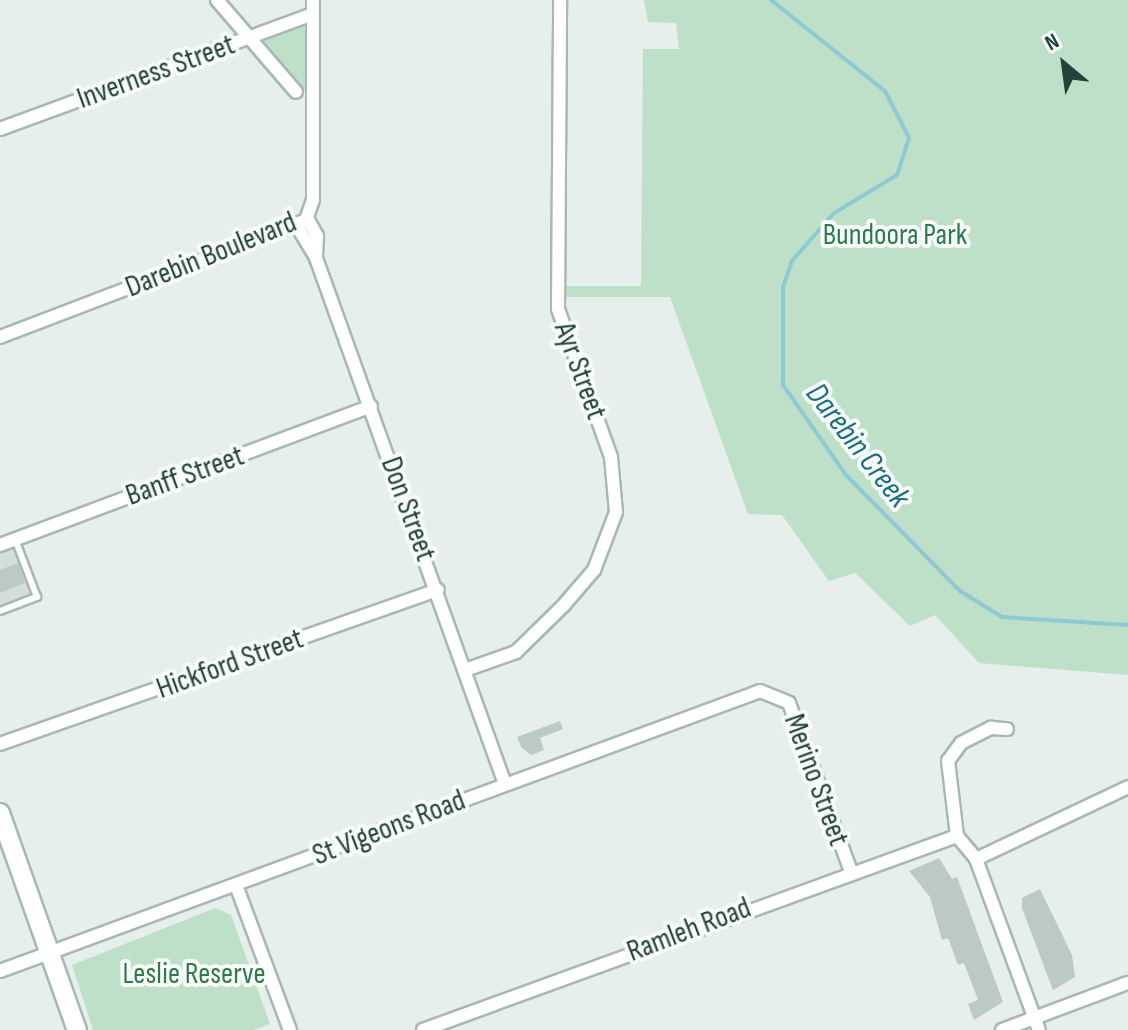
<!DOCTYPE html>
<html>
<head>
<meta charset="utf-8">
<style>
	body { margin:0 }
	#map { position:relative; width:1128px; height:1030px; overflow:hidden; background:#e6efeb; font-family:"Sofia Sans Condensed",sans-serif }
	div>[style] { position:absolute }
	.built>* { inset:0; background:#d4dfda }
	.green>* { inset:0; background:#bfe0c8 }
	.stream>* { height:4px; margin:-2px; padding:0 2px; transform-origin:2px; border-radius:2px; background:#8ec9d4 }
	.building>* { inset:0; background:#bbcac4 }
	.roads { filter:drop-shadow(2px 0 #a8b8b2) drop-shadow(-2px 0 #a8b8b2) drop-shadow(0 2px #a8b8b2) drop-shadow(0 -2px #a8b8b2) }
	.lane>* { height:6px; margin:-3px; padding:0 3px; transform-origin:3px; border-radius:3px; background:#fff }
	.street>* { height:12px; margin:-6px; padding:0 6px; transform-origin:6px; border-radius:6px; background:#fff }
	.secondary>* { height:18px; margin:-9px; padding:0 9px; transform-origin:9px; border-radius:9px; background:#fff }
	span { translate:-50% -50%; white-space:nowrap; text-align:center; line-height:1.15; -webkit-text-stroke:8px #f7fbf9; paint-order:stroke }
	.street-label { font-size:30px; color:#24423a }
	.park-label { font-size:30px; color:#2d7a4b }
	.water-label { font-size:32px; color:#1c6f80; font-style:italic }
	.north { position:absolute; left:1024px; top:24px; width:80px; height:80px; -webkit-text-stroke:6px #f7fbf9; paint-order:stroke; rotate:331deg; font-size:22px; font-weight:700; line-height:32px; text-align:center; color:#24423a }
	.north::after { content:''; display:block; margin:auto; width:28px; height:36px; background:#24423a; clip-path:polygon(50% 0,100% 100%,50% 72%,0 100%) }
</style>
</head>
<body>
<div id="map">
	<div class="built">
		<i style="clip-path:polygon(17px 544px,37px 597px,0 611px,0 551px)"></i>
	</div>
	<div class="green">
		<i style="clip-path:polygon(644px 0,1128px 0,1128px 675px,979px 663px,935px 615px,910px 626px,855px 573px,829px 581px,782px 515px,748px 514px,670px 297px,563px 297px,563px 286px,641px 286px,643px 49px,679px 49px,676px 23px,648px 22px)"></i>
		<i style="clip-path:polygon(308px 24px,308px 95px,264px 41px)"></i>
		<i style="clip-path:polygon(215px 908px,231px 915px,270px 1024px,253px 1030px,93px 1030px,72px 965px)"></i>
	</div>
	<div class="stream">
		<i style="left:771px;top:0;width:146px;rotate:38.6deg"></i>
		<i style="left:885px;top:91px;width:53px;rotate:62.9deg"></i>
		<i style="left:909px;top:138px;width:39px;rotate:108deg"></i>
		<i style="left:897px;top:175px;width:74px;rotate:148.9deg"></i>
		<i style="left:834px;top:213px;width:64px;rotate:131.2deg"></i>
		<i style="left:792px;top:261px;width:28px;rotate:109deg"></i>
		<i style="left:783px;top:287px;width:98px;rotate:90deg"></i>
		<i style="left:783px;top:385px;width:110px;rotate:55deg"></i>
		<i style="left:846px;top:475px;width:163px;rotate:45.5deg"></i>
		<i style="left:960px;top:591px;width:49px;rotate:31.8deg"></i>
		<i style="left:1002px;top:617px;width:126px;rotate:3.6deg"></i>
	</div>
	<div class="building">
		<i style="clip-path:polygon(18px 563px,25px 583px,0 593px,0 570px)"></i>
		<i style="clip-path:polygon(560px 721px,563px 729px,540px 738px,544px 750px,531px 755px,521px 747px,517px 737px)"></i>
		<i style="clip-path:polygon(939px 858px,952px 879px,957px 877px,1003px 1002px,974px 1020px,968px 1004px,978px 1000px,964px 963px,958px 965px,948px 938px,942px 940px,930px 897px,909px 871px)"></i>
		<i style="clip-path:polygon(1040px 889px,1072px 955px,1075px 977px,1053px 990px,1022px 908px,1022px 898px)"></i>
	</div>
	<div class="roads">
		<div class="lane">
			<i style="left:0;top:611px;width:40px;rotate:-21deg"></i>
			<i style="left:37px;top:597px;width:62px;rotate:-110.8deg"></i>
		</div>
		<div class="street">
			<i style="left:217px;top:0;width:121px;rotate:49.3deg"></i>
			<i style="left:0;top:129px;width:333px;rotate:-20.2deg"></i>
			<i style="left:307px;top:218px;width:21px;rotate:61deg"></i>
			<i style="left:317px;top:236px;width:22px;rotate:93deg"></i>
			<i style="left:297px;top:226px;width:37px;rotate:59deg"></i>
			<i style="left:316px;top:258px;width:559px;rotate:70.24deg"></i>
			<i style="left:0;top:337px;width:328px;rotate:-20.9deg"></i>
			<i style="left:306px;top:220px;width:21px;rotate:-71deg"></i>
			<i style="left:313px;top:200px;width:200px;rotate:-90deg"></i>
			<i style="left:0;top:545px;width:396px;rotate:-20.5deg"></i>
			<i style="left:468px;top:669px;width:51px;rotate:-19.5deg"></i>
			<i style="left:516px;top:652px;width:66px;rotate:-44.4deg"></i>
			<i style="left:563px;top:606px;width:48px;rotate:-49.3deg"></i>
			<i style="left:594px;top:570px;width:62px;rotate:-69.2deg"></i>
			<i style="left:616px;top:512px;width:55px;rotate:-95.2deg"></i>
			<i style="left:611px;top:457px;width:157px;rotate:-109.7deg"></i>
			<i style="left:558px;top:309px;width:309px;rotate:-89.6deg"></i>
			<i style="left:0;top:744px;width:464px;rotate:-19.4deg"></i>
			<i style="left:957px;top:836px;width:30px;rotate:50deg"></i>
			<i style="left:976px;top:859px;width:182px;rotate:69.8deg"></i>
			<i style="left:957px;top:836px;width:76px;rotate:-96.8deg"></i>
			<i style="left:948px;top:761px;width:22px;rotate:-54deg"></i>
			<i style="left:961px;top:743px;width:34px;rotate:-27deg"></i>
			<i style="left:991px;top:728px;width:16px;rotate:4deg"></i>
			<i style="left:976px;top:859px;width:168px;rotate:-25.3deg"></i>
			<i style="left:236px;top:885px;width:155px;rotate:69.6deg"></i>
			<i style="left:0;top:971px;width:810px;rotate:-20.22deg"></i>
			<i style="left:760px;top:691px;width:31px;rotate:22deg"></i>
			<i style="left:789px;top:703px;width:177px;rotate:69.8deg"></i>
			<i style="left:423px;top:1030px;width:568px;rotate:-19.97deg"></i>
			<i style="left:1002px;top:1030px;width:134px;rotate:-20.5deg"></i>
		</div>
		<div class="secondary">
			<i style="left:0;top:813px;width:230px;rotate:70.5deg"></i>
		</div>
	</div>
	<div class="street-label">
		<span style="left:156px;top:72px;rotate:-20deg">Inverness Street</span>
		<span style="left:211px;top:255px;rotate:-22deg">Darebin Boulevard</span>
		<span style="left:580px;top:371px;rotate:70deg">Ayr Street</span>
		<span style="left:185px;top:476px;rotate:-20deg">Banff Street</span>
		<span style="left:408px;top:509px;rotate:70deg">Don Street</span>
		<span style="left:230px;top:664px;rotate:-20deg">Hickford Street</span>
		<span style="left:816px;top:780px;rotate:70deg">Merino Street</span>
		<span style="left:389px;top:828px;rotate:-21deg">St Vigeons Road</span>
		<span style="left:689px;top:930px;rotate:-21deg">Ramleh Road</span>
	</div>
	<div class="park-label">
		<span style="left:895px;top:235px">Bundoora Park</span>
		<span style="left:194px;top:974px">Leslie Reserve</span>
	</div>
	<div class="water-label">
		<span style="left:857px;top:446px;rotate:52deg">Darebin Creek</span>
	</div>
	<div class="north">N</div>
</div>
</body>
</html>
